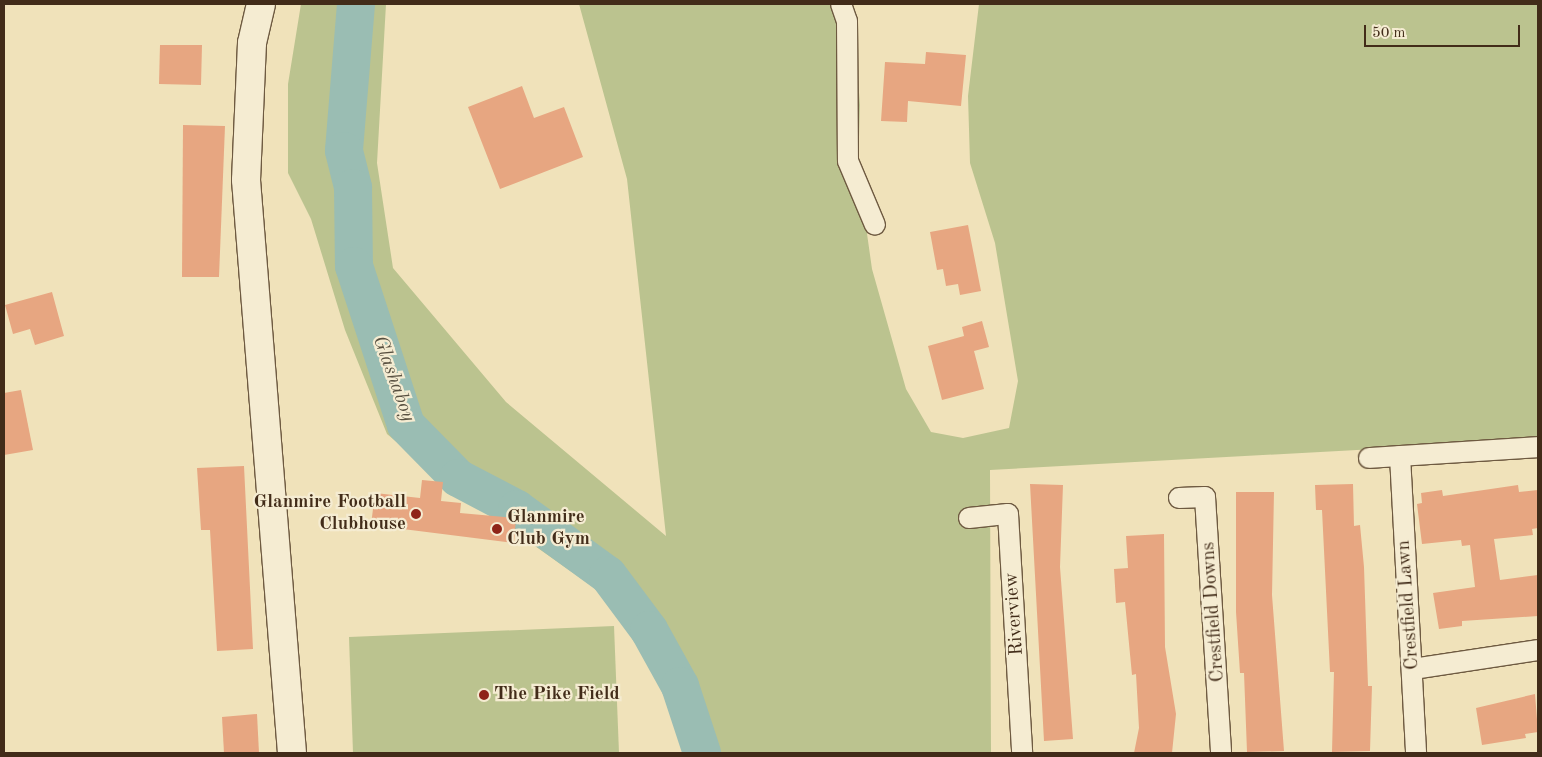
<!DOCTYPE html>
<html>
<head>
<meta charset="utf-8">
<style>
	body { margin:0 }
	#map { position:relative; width:1542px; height:757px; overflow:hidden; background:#f0e2ba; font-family:"Old Standard TT",serif }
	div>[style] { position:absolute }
	.green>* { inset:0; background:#bbc38f }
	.river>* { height:38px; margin:-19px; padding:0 19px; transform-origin:19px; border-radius:19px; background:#9abdb3 }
	.building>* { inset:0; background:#e7a681 }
	.roads { filter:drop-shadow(1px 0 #6e5a41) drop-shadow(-1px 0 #6e5a41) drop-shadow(0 1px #6e5a41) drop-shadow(0 -1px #6e5a41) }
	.minor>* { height:20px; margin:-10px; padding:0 10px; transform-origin:10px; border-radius:10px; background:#f5ecd2 }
	.secondary>* { height:28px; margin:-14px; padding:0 14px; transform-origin:14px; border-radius:14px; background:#f5ecd2 }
	.dots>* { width:14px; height:14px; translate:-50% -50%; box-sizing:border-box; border:2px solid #f5ecd2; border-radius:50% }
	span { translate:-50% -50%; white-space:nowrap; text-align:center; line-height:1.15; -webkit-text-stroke:4.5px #f5ecd2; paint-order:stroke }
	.poi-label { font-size:19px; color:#422c19; font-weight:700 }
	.right { translate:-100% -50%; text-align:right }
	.left { translate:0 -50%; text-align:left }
	.street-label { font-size:19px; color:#422c19 }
	.water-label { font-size:20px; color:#585040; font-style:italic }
	.frame { position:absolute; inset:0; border:5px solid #422c19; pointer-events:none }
	.scale { position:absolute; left:1364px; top:25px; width:156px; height:22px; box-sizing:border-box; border:2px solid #422c19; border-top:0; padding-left:6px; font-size:15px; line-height:18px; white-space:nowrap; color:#422c19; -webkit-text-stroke:4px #f5ecd2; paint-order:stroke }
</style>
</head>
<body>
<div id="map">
	<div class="green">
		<i style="clip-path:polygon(301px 4px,386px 4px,377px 163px,393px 268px,506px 402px,666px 536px,627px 179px,579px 4px,852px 4px,860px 105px,858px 170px,872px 269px,906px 389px,931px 432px,963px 438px,1009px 428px,1018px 381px,995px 243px,970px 163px,968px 96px,979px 4px,1538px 4px,1538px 440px,990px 470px,991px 753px,687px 753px,687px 740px,657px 666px,620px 606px,454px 489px,387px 434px,345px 330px,311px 219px,288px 173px,288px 84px)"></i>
		<i style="clip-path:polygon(614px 626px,619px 753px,353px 753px,349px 637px)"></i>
	</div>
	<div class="river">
		<i style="left:356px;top:4px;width:147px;rotate:94.7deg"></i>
		<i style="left:344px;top:151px;width:38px;rotate:76deg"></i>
		<i style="left:353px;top:188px;width:78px;rotate:89.3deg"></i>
		<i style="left:354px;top:266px;width:167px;rotate:71.9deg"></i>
		<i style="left:406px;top:425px;width:74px;rotate:45.5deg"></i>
		<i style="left:458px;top:478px;width:67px;rotate:27.7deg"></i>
		<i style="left:517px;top:509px;width:112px;rotate:36deg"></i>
		<i style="left:608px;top:575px;width:69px;rotate:53.3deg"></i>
		<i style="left:649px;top:630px;width:64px;rotate:61deg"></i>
		<i style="left:680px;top:686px;width:71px;rotate:71.8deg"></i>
	</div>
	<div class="building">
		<i style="clip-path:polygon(160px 45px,202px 45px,201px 85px,159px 84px)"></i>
		<i style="clip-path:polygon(926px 52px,966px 55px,961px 106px,908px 101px,907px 122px,881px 121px,885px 62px,925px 64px)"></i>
		<i style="clip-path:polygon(522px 86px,534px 118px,564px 107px,583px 157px,500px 189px,468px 107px)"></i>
		<i style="clip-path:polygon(183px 125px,225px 126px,219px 277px,182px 277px)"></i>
		<i style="clip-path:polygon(968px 225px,981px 291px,960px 295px,958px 284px,946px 286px,943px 269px,937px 270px,930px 232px)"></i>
		<i style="clip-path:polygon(52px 292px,64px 336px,35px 345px,30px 329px,13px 334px,5px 305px)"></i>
		<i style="clip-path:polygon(982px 321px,989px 347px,974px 351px,984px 389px,942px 400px,928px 346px,964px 336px,962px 327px)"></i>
		<i style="clip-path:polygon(21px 390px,33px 450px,4px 455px,4px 393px)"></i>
		<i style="clip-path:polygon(244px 466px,253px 649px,217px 651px,210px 530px,201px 530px,197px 468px)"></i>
		<i style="clip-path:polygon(422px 480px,443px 482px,441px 501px,461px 503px,460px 513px,516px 518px,514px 543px,371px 525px,375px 493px,420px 498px)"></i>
		<i style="clip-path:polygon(1030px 484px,1063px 485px,1060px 567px,1073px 739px,1044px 741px)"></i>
		<i style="clip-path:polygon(1353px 484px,1354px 526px,1360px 525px,1364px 567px,1368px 686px,1372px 686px,1370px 751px,1332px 752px,1334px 672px,1330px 672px,1322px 510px,1316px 510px,1315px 485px)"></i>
		<i style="clip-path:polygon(1518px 485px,1519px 492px,1538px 490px,1538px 528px,1532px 529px,1533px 535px,1494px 539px,1500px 580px,1538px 575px,1538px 616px,1462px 621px,1462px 626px,1439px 629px,1433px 593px,1475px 587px,1470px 545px,1462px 546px,1461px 540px,1422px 544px,1417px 504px,1422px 503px,1421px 493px,1442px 490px,1443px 496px)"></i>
		<i style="clip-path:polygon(1236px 492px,1274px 492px,1272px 595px,1284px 751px,1247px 752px,1244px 673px,1240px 673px,1236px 612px)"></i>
		<i style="clip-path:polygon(1164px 534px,1165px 647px,1176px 714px,1172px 753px,1134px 753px,1139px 728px,1136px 674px,1132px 675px,1125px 602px,1116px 603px,1114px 569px,1128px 568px,1126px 536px)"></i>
		<i style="clip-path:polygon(1535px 694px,1538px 732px,1525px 734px,1526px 738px,1482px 745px,1476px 708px)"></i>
		<i style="clip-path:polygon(257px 714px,259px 753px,224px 753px,222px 717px)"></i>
	</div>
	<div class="roads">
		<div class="minor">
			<i style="left:841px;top:4px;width:18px;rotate:71deg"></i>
			<i style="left:847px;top:21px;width:140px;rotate:89.6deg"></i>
			<i style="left:848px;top:161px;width:69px;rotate:67.1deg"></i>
			<i style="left:1400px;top:456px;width:297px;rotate:86.9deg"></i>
			<i style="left:1369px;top:458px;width:169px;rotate:-3.7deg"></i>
			<i style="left:1179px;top:498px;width:26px;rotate:-2deg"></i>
			<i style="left:1205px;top:497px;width:256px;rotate:86.4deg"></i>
			<i style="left:969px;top:518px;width:39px;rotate:-6deg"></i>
			<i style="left:1008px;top:514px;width:239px;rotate:86.6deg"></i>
			<i style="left:1413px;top:669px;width:126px;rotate:-8.6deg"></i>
		</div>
		<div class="secondary">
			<i style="left:261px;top:4px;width:40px;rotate:103deg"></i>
			<i style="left:252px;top:43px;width:137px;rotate:92.5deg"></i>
			<i style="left:246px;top:180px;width:575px;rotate:85.41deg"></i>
		</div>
	</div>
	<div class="dots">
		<i style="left:416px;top:514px;background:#8f2418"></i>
		<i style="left:497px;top:529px;background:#8f2418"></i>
		<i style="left:484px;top:695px;background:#8f2418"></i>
	</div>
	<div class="poi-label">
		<span class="right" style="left:406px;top:514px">Glanmire Football<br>Clubhouse</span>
		<span class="left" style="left:507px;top:529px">Glanmire<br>Club Gym</span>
		<span class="left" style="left:494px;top:695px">The Pike Field</span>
	</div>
	<div class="street-label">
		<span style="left:1409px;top:605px;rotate:-94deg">Crestfield Lawn</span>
		<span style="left:1214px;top:612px;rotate:-94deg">Crestfield Downs</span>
		<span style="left:1015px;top:614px;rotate:-94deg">Riverview</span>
	</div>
	<div class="water-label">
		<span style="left:393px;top:379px;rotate:70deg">Glashaboy</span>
	</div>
	<div class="frame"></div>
	<div class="scale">50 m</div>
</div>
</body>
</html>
